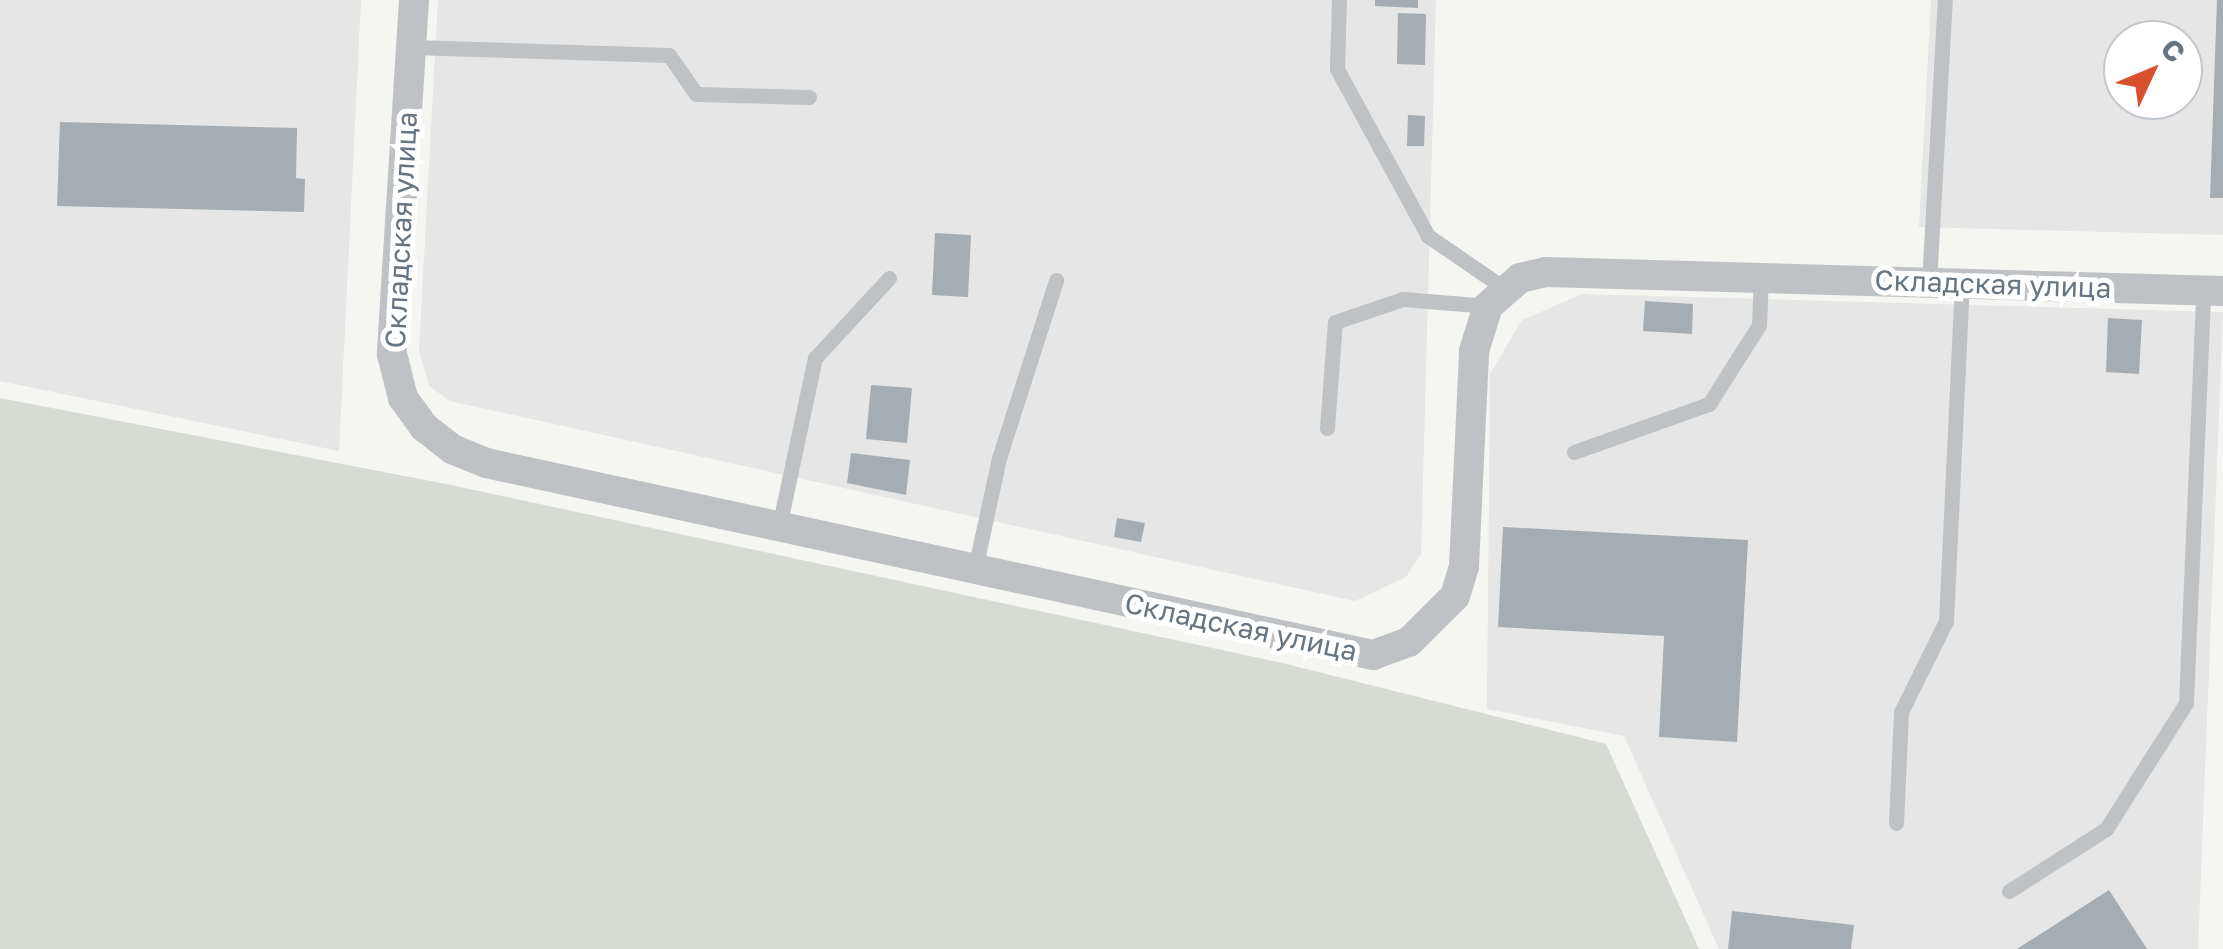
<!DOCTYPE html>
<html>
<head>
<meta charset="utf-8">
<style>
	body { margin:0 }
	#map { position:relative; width:2223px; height:949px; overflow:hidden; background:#f5f5f1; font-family:"Golos Text",sans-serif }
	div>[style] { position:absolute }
	.built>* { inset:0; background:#e5e6e5 }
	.green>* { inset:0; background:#d6dbd3 }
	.building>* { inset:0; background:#a5adb2 }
	.lane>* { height:15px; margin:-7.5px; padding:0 7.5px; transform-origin:7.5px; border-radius:7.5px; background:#bec2c5 }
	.street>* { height:30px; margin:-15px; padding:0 15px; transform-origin:15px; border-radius:15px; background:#bec2c5 }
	span { translate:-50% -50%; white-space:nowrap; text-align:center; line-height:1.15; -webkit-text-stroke:10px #fff; paint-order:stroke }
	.street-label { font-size:28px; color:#667581 }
	.north { position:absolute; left:2103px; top:20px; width:100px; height:100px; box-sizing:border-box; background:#fff; border:2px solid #c2c8cd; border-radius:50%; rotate:46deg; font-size:28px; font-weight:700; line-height:40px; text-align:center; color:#667581 }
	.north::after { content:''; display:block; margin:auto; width:35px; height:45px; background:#d8512f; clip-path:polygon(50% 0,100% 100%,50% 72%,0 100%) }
</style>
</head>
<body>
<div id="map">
	<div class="built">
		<i style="clip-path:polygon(0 0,361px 0,339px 451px,0 381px)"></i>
		<i style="clip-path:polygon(438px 0,1436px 0,1421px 554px,1406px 577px,1355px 601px,450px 401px,429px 386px,419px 350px)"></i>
		<i style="clip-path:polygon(evenodd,1931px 0,2223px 0,2223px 235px,1919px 227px,1931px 0,2123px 40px,2183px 40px,2183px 100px,2123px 100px,2123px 40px)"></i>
		<i style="clip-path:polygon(1582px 294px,2223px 312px,2198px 949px,1719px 949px,1624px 736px,1487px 709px,1490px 374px,1522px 320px)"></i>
	</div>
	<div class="green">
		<i style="clip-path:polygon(0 398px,446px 484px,1278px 662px,1606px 744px,1699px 949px,0 949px)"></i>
	</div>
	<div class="building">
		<i style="clip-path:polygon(1375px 0,1418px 0,1418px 8px,1375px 6px)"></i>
		<i style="clip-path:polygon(2217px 0,2223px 0,2223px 198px,2210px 198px)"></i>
		<i style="clip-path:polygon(1398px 13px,1426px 14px,1425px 65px,1397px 64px)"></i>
		<i style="clip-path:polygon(1408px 115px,1425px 116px,1424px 146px,1407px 146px)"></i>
		<i style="clip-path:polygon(60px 122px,297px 128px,296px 178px,305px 179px,304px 212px,57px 206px)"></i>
		<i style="clip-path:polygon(935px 233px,971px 235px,968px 297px,932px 295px)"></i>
		<i style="clip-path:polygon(1645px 301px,1693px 304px,1692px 334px,1643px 331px)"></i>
		<i style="clip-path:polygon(2108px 318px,2142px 320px,2139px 374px,2106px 372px)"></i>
		<i style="clip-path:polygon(871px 385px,912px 388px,907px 443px,866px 439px)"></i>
		<i style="clip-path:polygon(851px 453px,910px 460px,906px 495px,847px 483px)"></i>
		<i style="clip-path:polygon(1117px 518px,1145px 523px,1141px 542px,1114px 537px)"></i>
		<i style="clip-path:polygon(1503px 527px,1748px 540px,1737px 742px,1659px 737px,1664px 636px,1498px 627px)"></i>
		<i style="clip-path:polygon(2109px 890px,2147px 949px,2017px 949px)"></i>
		<i style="clip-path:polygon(1732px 911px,1854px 925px,1851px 949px,1728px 949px)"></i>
	</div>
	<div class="lane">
		<i style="left:1339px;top:0;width:69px;rotate:91.7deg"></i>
		<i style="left:1337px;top:69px;width:190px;rotate:61.4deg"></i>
		<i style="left:1428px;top:236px;width:92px;rotate:34.4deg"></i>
		<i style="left:411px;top:47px;width:258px;rotate:1.8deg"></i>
		<i style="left:669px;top:55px;width:47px;rotate:55.3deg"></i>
		<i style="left:696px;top:94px;width:113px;rotate:1.5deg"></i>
		<i style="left:1929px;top:283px;width:283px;rotate:-86.8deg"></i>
		<i style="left:1327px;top:428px;width:106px;rotate:-85.7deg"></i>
		<i style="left:1335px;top:322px;width:72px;rotate:-18.7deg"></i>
		<i style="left:1403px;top:299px;width:85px;rotate:4.7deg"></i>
		<i style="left:1574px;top:452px;width:143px;rotate:-19.6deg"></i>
		<i style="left:1709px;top:404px;width:93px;rotate:-57.7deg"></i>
		<i style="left:1759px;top:325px;width:47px;rotate:-87.6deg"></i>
		<i style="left:779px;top:527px;width:173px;rotate:-78deg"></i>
		<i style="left:815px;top:358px;width:109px;rotate:-47.2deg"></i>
		<i style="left:975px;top:569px;width:114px;rotate:-77.8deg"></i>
		<i style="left:999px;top:458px;width:187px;rotate:-72.2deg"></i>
		<i style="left:1896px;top:823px;width:111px;rotate:-87.4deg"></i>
		<i style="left:1901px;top:712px;width:102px;rotate:-63.7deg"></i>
		<i style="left:1946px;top:621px;width:338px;rotate:-87.3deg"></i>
		<i style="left:2009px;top:891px;width:115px;rotate:-32.6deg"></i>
		<i style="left:2106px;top:829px;width:149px;rotate:-57.6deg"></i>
		<i style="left:2186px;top:703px;width:413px;rotate:-87.6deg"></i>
	</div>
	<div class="street">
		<i style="left:414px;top:0;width:355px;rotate:93.6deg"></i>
		<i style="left:392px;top:354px;width:45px;rotate:76deg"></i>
		<i style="left:403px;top:398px;width:36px;rotate:54deg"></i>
		<i style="left:424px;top:427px;width:36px;rotate:38deg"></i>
		<i style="left:452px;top:449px;width:37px;rotate:22deg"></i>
		<i style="left:486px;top:463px;width:908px;rotate:12.21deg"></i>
		<i style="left:1373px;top:655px;width:38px;rotate:-20deg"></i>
		<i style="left:1409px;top:642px;width:65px;rotate:-45deg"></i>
		<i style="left:1455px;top:596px;width:31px;rotate:-73deg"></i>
		<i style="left:1464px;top:566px;width:215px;rotate:-87.3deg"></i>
		<i style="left:1474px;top:351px;width:47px;rotate:-72.7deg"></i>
		<i style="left:1488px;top:306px;width:43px;rotate:-41.2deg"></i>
		<i style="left:1520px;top:278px;width:27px;rotate:-13deg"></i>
		<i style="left:1546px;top:272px;width:677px;rotate:1.61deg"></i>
	</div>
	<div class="street-label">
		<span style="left:401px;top:230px;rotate:-87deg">Складская улица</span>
		<span style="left:1993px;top:284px;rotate:2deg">Складская улица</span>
		<span style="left:1241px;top:627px;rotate:12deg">Складская улица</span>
	</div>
	<div class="north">С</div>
</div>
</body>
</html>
